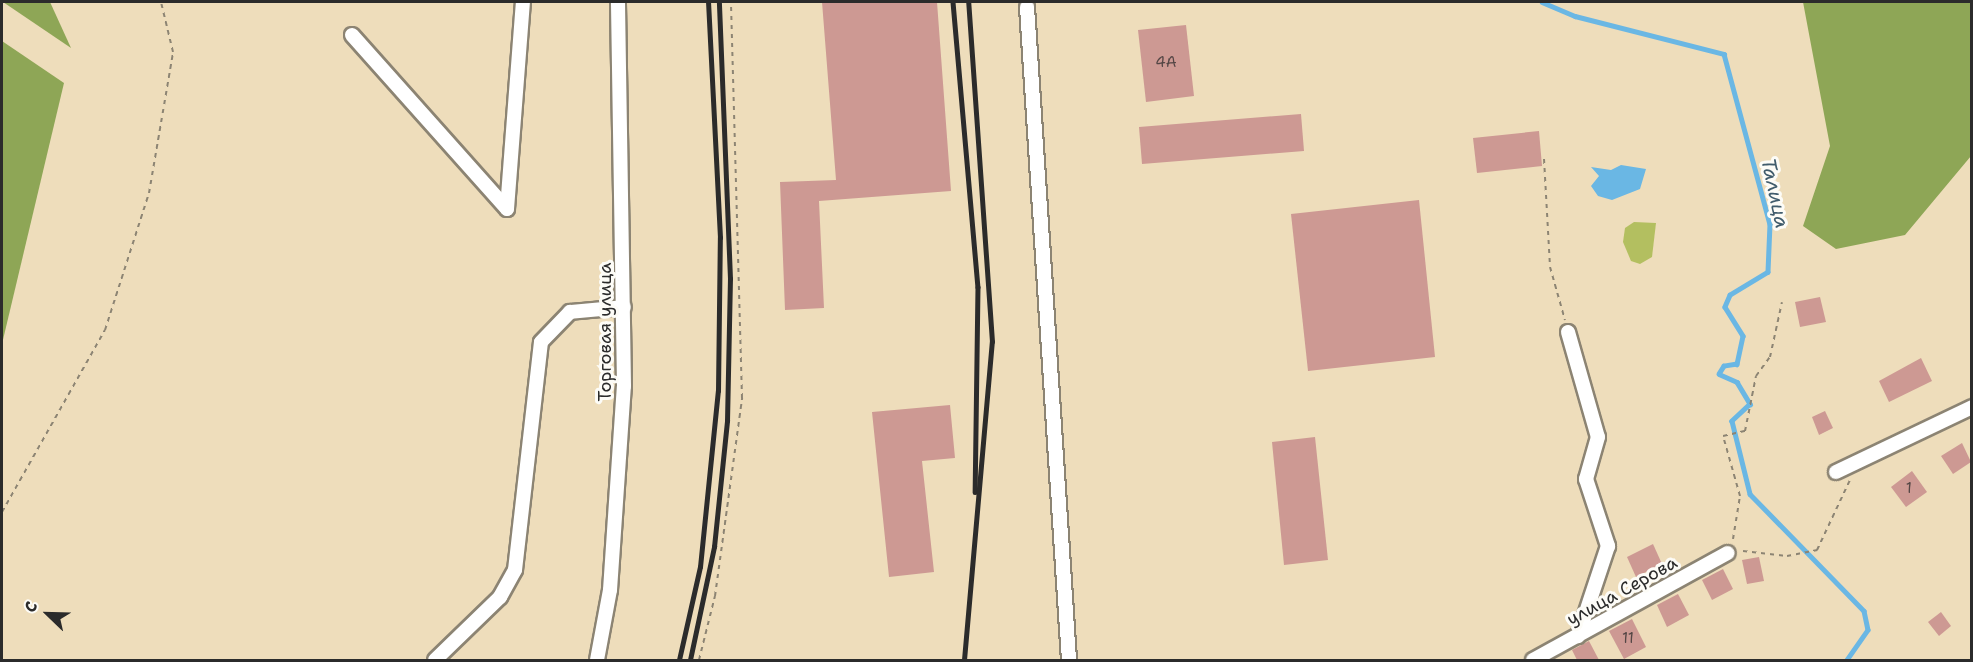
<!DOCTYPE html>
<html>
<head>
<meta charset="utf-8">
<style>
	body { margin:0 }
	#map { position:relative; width:1973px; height:662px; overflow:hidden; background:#edb; font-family:"Shantell Sans",sans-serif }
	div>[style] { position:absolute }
	.green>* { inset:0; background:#b3bf60 }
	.forest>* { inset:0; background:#8ea656 }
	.water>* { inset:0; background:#6ab7e4 }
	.stream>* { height:4.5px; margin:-2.25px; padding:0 2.25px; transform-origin:2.25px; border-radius:2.25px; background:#6ab7e4 }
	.building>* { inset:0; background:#cd9993 }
	.path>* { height:2px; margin-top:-1px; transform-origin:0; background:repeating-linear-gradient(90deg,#8c8473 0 4.5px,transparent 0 9px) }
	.roads { filter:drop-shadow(2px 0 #8c8473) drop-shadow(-2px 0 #8c8473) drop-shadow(0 2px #8c8473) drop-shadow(0 -2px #8c8473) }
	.minor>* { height:14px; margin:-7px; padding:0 7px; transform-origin:7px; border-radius:7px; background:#fff }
	.rail>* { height:4.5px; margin:-2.25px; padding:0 2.25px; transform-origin:2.25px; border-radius:2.25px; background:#2b2b2b }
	span { translate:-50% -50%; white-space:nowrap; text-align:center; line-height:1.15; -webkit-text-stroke:6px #fdfcf7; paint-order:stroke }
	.number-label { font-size:15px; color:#544645 }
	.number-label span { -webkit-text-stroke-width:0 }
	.street-label { font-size:18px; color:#2b2b2b }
	.water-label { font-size:20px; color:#415c6c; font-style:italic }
	.frame { position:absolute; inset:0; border:3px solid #2b2b2b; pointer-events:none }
	.north { position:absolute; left:18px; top:584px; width:60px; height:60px; -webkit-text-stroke:4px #fdfcf7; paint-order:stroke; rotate:293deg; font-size:16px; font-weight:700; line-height:24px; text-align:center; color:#2b2b2b }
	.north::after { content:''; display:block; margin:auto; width:21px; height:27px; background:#2b2b2b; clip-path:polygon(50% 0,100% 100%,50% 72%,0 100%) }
</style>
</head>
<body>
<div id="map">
	<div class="green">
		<i style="clip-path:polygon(1634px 222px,1656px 223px,1652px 257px,1640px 264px,1631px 261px,1623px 242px,1625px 228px)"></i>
	</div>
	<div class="forest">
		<i style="clip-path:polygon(3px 2px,50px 2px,71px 48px)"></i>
		<i style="clip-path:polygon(1803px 2px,1971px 2px,1971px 156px,1905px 235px,1836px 249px,1803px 226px,1830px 146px)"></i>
		<i style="clip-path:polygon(2px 41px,64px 83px,2px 344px)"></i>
	</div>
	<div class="water">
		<i style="clip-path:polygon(1621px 165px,1646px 169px,1640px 189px,1612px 200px,1598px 196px,1591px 186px,1599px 176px,1591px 167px,1611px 170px)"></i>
	</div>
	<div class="stream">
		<i style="left:1542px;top:2px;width:36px;rotate:23deg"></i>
		<i style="left:1575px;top:16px;width:154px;rotate:14.3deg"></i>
		<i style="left:1724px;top:54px;width:176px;rotate:74.9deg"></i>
		<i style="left:1770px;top:224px;width:48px;rotate:92.4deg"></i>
		<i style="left:1768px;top:272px;width:44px;rotate:148.8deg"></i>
		<i style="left:1730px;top:295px;width:13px;rotate:113deg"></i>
		<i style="left:1725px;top:307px;width:34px;rotate:58deg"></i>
		<i style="left:1743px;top:336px;width:29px;rotate:102deg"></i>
		<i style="left:1737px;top:364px;width:13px;rotate:171deg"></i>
		<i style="left:1724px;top:366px;width:9px;rotate:122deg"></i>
		<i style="left:1719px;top:374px;width:20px;rotate:24deg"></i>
		<i style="left:1737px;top:382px;width:26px;rotate:59deg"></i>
		<i style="left:1750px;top:404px;width:25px;rotate:137deg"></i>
		<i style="left:1732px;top:421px;width:75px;rotate:76.1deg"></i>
		<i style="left:1750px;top:494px;width:163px;rotate:45.7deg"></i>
		<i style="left:1864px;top:611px;width:19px;rotate:78deg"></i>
		<i style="left:1868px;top:630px;width:37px;rotate:125deg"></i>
	</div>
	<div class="building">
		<i style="clip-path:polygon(822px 2px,937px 2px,951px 191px,819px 201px,824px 308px,785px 310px,780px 182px,836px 180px)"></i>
		<i style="clip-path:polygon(1186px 25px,1194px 96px,1146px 102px,1138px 30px)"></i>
		<i style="clip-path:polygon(1301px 114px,1304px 151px,1142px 164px,1139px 127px)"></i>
		<i style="clip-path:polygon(1539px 131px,1542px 166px,1477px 173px,1473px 138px)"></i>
		<i style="clip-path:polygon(1419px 200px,1435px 357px,1308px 371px,1291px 214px)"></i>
		<i style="clip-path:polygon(1820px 297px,1826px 322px,1800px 327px,1795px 302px)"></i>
		<i style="clip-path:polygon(1921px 358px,1932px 381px,1889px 402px,1879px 381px)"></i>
		<i style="clip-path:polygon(950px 405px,955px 458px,922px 461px,934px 572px,889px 577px,872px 412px)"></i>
		<i style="clip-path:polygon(1825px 411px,1833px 428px,1819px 435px,1812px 417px)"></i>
		<i style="clip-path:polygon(1315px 437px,1328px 560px,1284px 565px,1272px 442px)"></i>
		<i style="clip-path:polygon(1962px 443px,1971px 462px,1953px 474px,1941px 456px)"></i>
		<i style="clip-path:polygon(1912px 471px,1927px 492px,1906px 507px,1891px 487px)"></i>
		<i style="clip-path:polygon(1653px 544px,1662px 564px,1636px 577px,1627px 557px)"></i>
		<i style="clip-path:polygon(1759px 557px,1764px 581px,1747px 584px,1742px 560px)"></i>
		<i style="clip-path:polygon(1723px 569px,1733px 589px,1712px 600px,1702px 580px)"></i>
		<i style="clip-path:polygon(1678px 594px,1689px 615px,1667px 627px,1657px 605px)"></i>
		<i style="clip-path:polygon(1941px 612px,1951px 626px,1939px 636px,1928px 622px)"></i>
		<i style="clip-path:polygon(1632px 619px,1646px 647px,1624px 659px,1609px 631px)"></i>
		<i style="clip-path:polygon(1589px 641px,1599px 660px,1577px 660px,1572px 650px)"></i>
	</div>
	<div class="path">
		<i style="left:1544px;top:159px;width:108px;rotate:86.8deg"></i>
		<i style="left:1550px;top:267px;width:55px;rotate:74.2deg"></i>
		<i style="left:2px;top:512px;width:209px;rotate:-60.5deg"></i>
		<i style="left:105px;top:330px;width:144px;rotate:-72.2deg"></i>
		<i style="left:149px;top:193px;width:143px;rotate:-80.3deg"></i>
		<i style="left:173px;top:52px;width:51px;rotate:-103.5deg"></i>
		<i style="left:1733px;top:539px;width:44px;rotate:-80.8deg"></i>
		<i style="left:1740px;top:496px;width:62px;rotate:-105.8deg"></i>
		<i style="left:1723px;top:436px;width:23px;rotate:-13deg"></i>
		<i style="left:1745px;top:431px;width:56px;rotate:-78.7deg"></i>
		<i style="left:1756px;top:376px;width:24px;rotate:-54deg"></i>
		<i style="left:1770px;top:357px;width:56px;rotate:-77.7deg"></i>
		<i style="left:1743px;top:551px;width:44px;rotate:6.5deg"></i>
		<i style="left:1787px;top:556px;width:31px;rotate:-11deg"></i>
		<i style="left:1817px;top:550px;width:77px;rotate:-64.8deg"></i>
		<i style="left:699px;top:660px;width:66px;rotate:-76deg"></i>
		<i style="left:715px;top:596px;width:200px;rotate:-82.2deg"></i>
		<i style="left:742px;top:398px;width:396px;rotate:-91.6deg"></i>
	</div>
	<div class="roads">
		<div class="minor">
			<i style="left:1027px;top:7px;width:654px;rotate:86.32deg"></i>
			<i style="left:352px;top:35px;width:233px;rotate:48.3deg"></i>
			<i style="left:507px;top:209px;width:208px;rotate:-85.6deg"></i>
			<i style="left:1568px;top:332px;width:109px;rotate:74.1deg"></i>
			<i style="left:1598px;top:437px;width:44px;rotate:105.9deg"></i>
			<i style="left:1586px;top:479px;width:71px;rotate:71.8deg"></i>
			<i style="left:1608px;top:546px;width:95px;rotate:108.4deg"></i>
			<i style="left:1836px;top:472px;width:151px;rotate:-25.5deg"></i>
			<i style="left:435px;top:660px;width:91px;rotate:-44.1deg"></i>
			<i style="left:500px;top:597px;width:31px;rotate:-61deg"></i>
			<i style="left:515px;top:570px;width:229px;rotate:-83.5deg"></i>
			<i style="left:541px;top:342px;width:42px;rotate:-46deg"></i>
			<i style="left:570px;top:312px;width:54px;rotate:-5.3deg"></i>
			<i style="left:597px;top:660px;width:71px;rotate:-79.5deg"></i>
			<i style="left:610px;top:590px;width:204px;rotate:-86.1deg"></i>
			<i style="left:624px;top:386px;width:384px;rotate:-90.9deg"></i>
			<i style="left:1533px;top:660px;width:222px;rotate:-28.8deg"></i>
		</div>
	</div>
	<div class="rail">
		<i style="left:953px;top:2px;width:286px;rotate:85deg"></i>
		<i style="left:978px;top:287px;width:205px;rotate:90.8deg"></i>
		<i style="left:679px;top:660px;width:95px;rotate:-77.3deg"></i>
		<i style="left:700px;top:567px;width:177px;rotate:-84.2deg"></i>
		<i style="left:718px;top:391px;width:153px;rotate:-89.3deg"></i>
		<i style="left:720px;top:238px;width:236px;rotate:-92.9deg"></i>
		<i style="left:690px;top:660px;width:116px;rotate:-78deg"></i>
		<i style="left:714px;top:547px;width:127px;rotate:-84.1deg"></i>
		<i style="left:727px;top:421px;width:142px;rotate:-88.8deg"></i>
		<i style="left:730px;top:279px;width:277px;rotate:-92.3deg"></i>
		<i style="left:964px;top:660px;width:319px;rotate:-85deg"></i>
		<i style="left:992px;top:342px;width:341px;rotate:-94deg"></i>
	</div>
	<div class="number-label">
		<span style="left:1166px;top:63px">4А</span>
		<span style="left:1909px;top:489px">1</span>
		<span style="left:1628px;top:639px">11</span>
	</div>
	<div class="street-label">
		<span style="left:605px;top:332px;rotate:-90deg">Торговая улица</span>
		<span style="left:1622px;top:591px;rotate:-29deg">улица Серова</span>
	</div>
	<div class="water-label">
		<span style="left:1775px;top:193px;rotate:78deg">Талица</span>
	</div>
	<div class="frame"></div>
	<div class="north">С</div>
</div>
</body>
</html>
